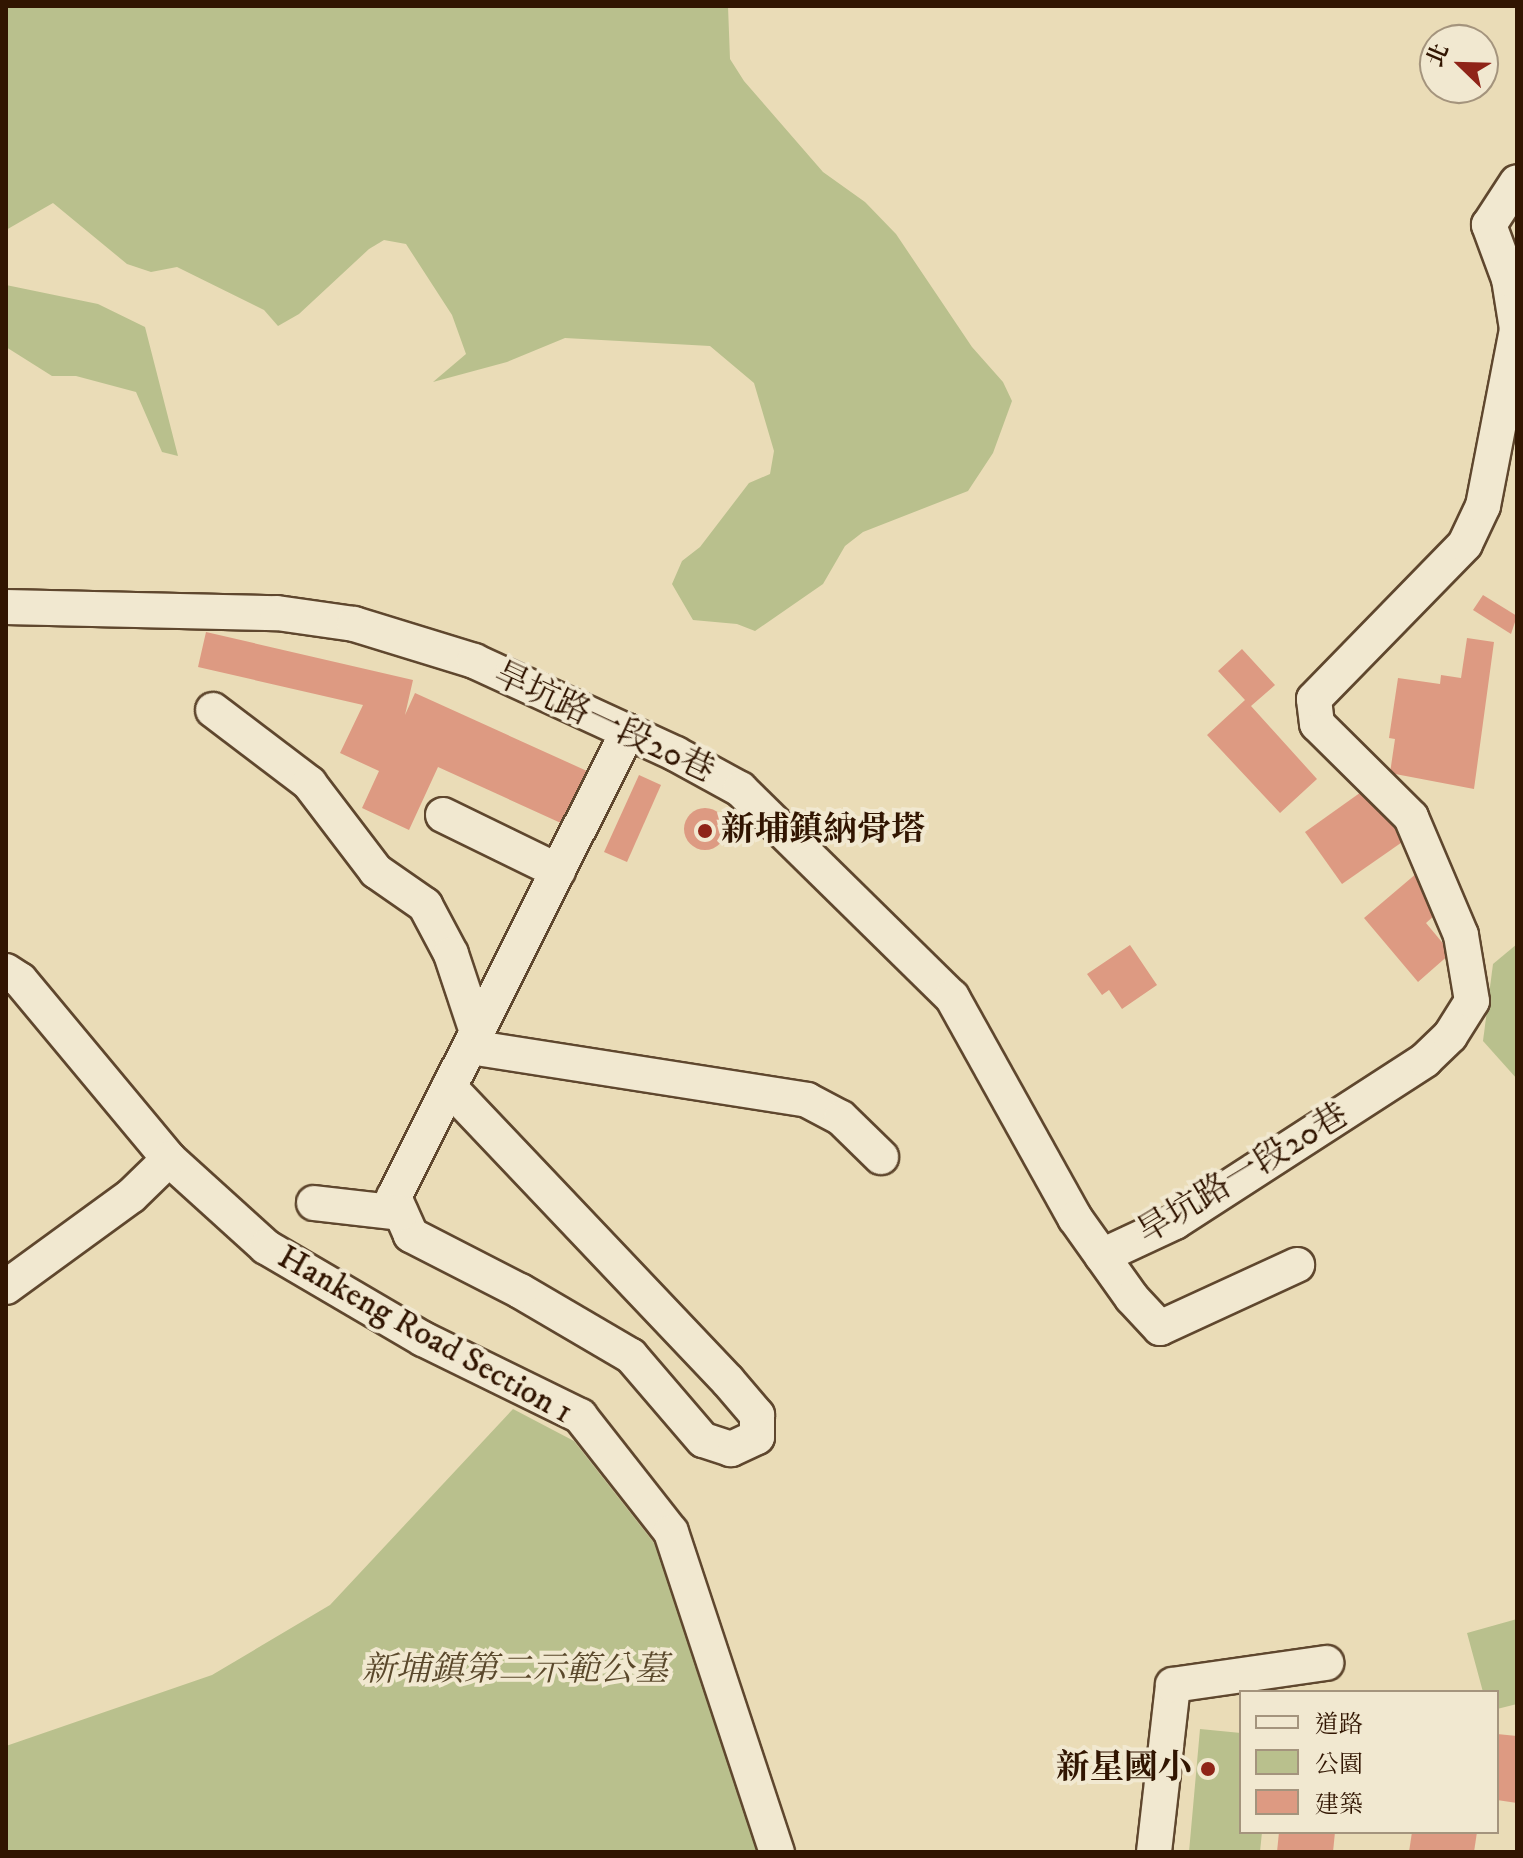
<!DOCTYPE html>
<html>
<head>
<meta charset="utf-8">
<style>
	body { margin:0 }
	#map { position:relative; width:1523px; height:1858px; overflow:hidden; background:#eadcb7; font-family:"IM FELL DW Pica","Noto Serif TC",serif }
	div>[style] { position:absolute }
	.green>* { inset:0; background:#b9c08d }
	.building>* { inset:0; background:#dd9a82 }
	.round { border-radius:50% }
	.roads { filter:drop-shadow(2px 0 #5f472e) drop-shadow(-2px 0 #5f472e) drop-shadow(0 2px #5f472e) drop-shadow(0 -2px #5f472e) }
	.minor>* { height:34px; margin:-17px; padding:0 17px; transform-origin:17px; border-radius:17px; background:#f1e8d0 }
	.dots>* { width:22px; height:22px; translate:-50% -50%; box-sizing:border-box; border:4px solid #f1e8d0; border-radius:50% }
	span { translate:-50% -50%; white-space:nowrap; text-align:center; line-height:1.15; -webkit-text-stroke:8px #f1e8d0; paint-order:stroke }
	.street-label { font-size:34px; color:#311501 }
	.poi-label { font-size:34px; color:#311501; font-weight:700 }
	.left { translate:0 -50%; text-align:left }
	.right { translate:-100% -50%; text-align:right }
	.park-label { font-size:34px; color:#5a482b; font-style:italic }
	.frame { position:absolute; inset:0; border:8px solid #311501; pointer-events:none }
	.legend { position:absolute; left:1239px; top:1690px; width:260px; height:144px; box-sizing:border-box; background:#f1e8d0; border:2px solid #a4947d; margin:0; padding:10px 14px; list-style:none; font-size:24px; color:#311501 }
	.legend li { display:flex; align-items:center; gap:16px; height:40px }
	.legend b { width:40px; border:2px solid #a4947d }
	.north { position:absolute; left:1419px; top:24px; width:80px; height:80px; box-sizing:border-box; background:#f1e8d0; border:2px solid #a4947d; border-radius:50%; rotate:293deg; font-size:22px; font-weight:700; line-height:32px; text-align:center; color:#311501 }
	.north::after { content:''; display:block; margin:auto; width:28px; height:36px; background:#8f2418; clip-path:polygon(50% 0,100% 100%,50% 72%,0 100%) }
</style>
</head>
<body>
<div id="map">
	<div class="green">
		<i style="clip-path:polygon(6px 6px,728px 6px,730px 59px,744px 81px,823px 172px,865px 202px,896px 234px,972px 347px,1003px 382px,1012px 401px,993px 453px,968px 491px,863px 532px,845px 546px,823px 584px,755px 631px,737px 624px,693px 620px,672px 584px,682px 561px,700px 547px,749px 483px,770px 474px,774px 451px,754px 383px,710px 346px,565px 338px,507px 362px,433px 382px,466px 354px,452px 315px,406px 244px,384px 240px,369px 249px,299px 314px,278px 326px,264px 310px,177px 267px,151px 272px,127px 264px,53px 203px,6px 230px)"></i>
		<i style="clip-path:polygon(6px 285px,98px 304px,145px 327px,178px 456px,162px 452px,136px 392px,76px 376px,52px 376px,6px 347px)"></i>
		<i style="clip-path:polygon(1517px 944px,1517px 1079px,1483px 1041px,1493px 964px)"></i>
		<i style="clip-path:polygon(513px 1409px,574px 1441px,658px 1548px,741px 1742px,765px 1852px,6px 1852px,6px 1746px,212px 1675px,330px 1605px)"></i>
		<i style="clip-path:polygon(1517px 1619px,1517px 1704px,1497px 1709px,1497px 1692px,1483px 1692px,1467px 1633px)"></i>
		<i style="clip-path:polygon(1200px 1729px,1241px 1733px,1241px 1832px,1262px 1832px,1260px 1852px,1189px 1852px)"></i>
	</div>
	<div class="building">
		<i style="clip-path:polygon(1483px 595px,1517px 616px,1511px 634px,1473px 610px)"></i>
		<i style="clip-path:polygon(206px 632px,413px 680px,405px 715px,415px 693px,587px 771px,563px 824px,438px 767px,409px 830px,362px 808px,379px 771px,340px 753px,363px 705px,198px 667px)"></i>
		<i style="clip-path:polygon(1467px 638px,1494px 642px,1474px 789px,1390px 773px,1395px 739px,1389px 738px,1398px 678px,1440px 684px,1441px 675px,1461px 678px)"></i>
		<i style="clip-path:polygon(1242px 649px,1275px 685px,1251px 706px,1317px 779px,1280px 813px,1207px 735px,1245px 700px,1218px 671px)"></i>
		<i style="clip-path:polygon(639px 775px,661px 785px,627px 862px,604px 852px)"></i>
		<i style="clip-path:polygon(1371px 785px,1408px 838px,1342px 884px,1305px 832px)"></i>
		<i class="round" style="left:684px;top:808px;width:42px;height:42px"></i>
		<i style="clip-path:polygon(1417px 873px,1445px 906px,1426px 923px,1451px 953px,1418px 982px,1364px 918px)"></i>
		<i style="clip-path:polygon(1130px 945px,1157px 985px,1122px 1009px,1109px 990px,1102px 995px,1087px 974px)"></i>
		<i style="clip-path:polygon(1497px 1734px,1517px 1736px,1517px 1803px,1497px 1800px)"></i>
		<i style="clip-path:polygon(1279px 1832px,1335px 1832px,1333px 1852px,1277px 1852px)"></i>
		<i style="clip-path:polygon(1412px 1832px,1477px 1832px,1474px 1852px,1409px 1852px)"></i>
	</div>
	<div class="roads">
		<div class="minor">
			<i style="left:6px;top:607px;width:271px;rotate:1.3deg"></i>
			<i style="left:277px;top:613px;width:78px;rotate:8.1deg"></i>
			<i style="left:354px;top:624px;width:126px;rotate:17.1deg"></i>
			<i style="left:474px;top:661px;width:222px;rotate:24.7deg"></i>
			<i style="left:676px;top:754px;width:73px;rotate:28.7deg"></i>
			<i style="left:740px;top:789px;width:297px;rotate:44.5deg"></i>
			<i style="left:952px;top:997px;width:253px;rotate:60.9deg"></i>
			<i style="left:1075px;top:1218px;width:98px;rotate:54.5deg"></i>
			<i style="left:1132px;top:1298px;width:41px;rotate:47deg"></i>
			<i style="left:1160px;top:1328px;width:151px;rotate:-24.7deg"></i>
			<i style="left:213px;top:710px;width:121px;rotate:37.2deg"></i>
			<i style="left:309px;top:783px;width:111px;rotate:52.7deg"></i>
			<i style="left:376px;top:871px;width:60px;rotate:34.8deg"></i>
			<i style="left:425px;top:905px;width:55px;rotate:62deg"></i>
			<i style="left:451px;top:954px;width:82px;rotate:71.6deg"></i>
			<i style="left:443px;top:815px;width:128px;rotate:26deg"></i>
			<i style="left:6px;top:971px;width:17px;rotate:33deg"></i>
			<i style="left:20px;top:980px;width:233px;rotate:50.2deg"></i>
			<i style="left:169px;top:1159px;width:131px;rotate:42.2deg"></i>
			<i style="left:266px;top:1247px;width:182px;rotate:30.4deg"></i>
			<i style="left:423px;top:1339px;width:175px;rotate:26.1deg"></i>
			<i style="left:580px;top:1416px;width:147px;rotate:51.9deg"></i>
			<i style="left:671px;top:1532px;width:337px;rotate:71.7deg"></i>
			<i style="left:470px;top:1047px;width:341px;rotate:8.9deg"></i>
			<i style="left:807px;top:1100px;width:38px;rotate:28deg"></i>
			<i style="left:841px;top:1118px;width:56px;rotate:44.3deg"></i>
			<i style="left:449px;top:1087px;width:405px;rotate:46.5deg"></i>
			<i style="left:728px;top:1381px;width:45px;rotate:49.5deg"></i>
			<i style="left:757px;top:1415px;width:22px;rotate:90deg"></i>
			<i style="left:757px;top:1437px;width:29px;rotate:155deg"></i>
			<i style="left:731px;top:1449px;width:29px;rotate:-162deg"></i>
			<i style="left:703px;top:1440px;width:111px;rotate:-130.6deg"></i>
			<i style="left:631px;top:1356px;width:129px;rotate:-149.6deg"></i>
			<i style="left:520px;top:1291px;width:123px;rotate:-152.8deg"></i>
			<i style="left:411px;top:1235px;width:42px;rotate:-114.1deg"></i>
			<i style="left:394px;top:1197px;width:521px;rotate:-63.34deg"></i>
			<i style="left:314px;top:1203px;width:87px;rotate:6.6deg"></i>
			<i style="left:1102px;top:1256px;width:81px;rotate:-25deg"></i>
			<i style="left:1175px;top:1222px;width:298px;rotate:-32.9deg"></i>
			<i style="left:1425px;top:1060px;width:35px;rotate:-44deg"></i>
			<i style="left:1450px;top:1036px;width:41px;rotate:-57.8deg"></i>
			<i style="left:1472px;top:1001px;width:67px;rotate:-99.5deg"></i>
			<i style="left:1461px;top:935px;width:128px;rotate:-113deg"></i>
			<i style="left:1411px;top:817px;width:132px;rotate:-135.3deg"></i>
			<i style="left:1317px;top:724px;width:25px;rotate:-97deg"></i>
			<i style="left:1314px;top:699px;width:216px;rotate:-45.7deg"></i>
			<i style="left:1465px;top:544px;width:42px;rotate:-64.7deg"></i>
			<i style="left:1483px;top:506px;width:180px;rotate:-79.1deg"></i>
			<i style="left:1517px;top:329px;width:51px;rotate:-99.1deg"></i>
			<i style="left:1509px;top:279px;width:58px;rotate:-110.3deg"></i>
			<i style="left:1489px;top:225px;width:51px;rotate:-56.9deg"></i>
			<i style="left:6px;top:1287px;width:155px;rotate:-36.1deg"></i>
			<i style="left:131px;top:1196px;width:53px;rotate:-44.2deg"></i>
			<i style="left:1154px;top:1852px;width:168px;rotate:-83.5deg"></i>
			<i style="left:1173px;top:1685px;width:155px;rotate:-8.2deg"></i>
		</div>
	</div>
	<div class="dots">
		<i style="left:705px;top:831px;background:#8f2418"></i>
		<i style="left:1208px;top:1769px;background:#8f2418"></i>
	</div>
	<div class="street-label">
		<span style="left:604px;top:723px;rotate:25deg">旱坑路一段20巷</span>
		<span style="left:1243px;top:1174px;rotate:-31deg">旱坑路一段20巷</span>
		<span style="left:425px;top:1335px;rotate:29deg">Hankeng Road Section 1</span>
	</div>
	<div class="poi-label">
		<span class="left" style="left:721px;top:831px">新埔鎮納骨塔</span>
		<span class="right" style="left:1192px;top:1769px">新星國小</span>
	</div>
	<div class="park-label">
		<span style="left:515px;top:1671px">新埔鎮第二示範公墓</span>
	</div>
	<div class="frame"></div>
	<ul class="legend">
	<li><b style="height:10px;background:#f1e8d0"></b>道路</li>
	<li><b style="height:22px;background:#b9c08d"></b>公園</li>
	<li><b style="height:22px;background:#dd9a82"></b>建築</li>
	</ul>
	<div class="north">北</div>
</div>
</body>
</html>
